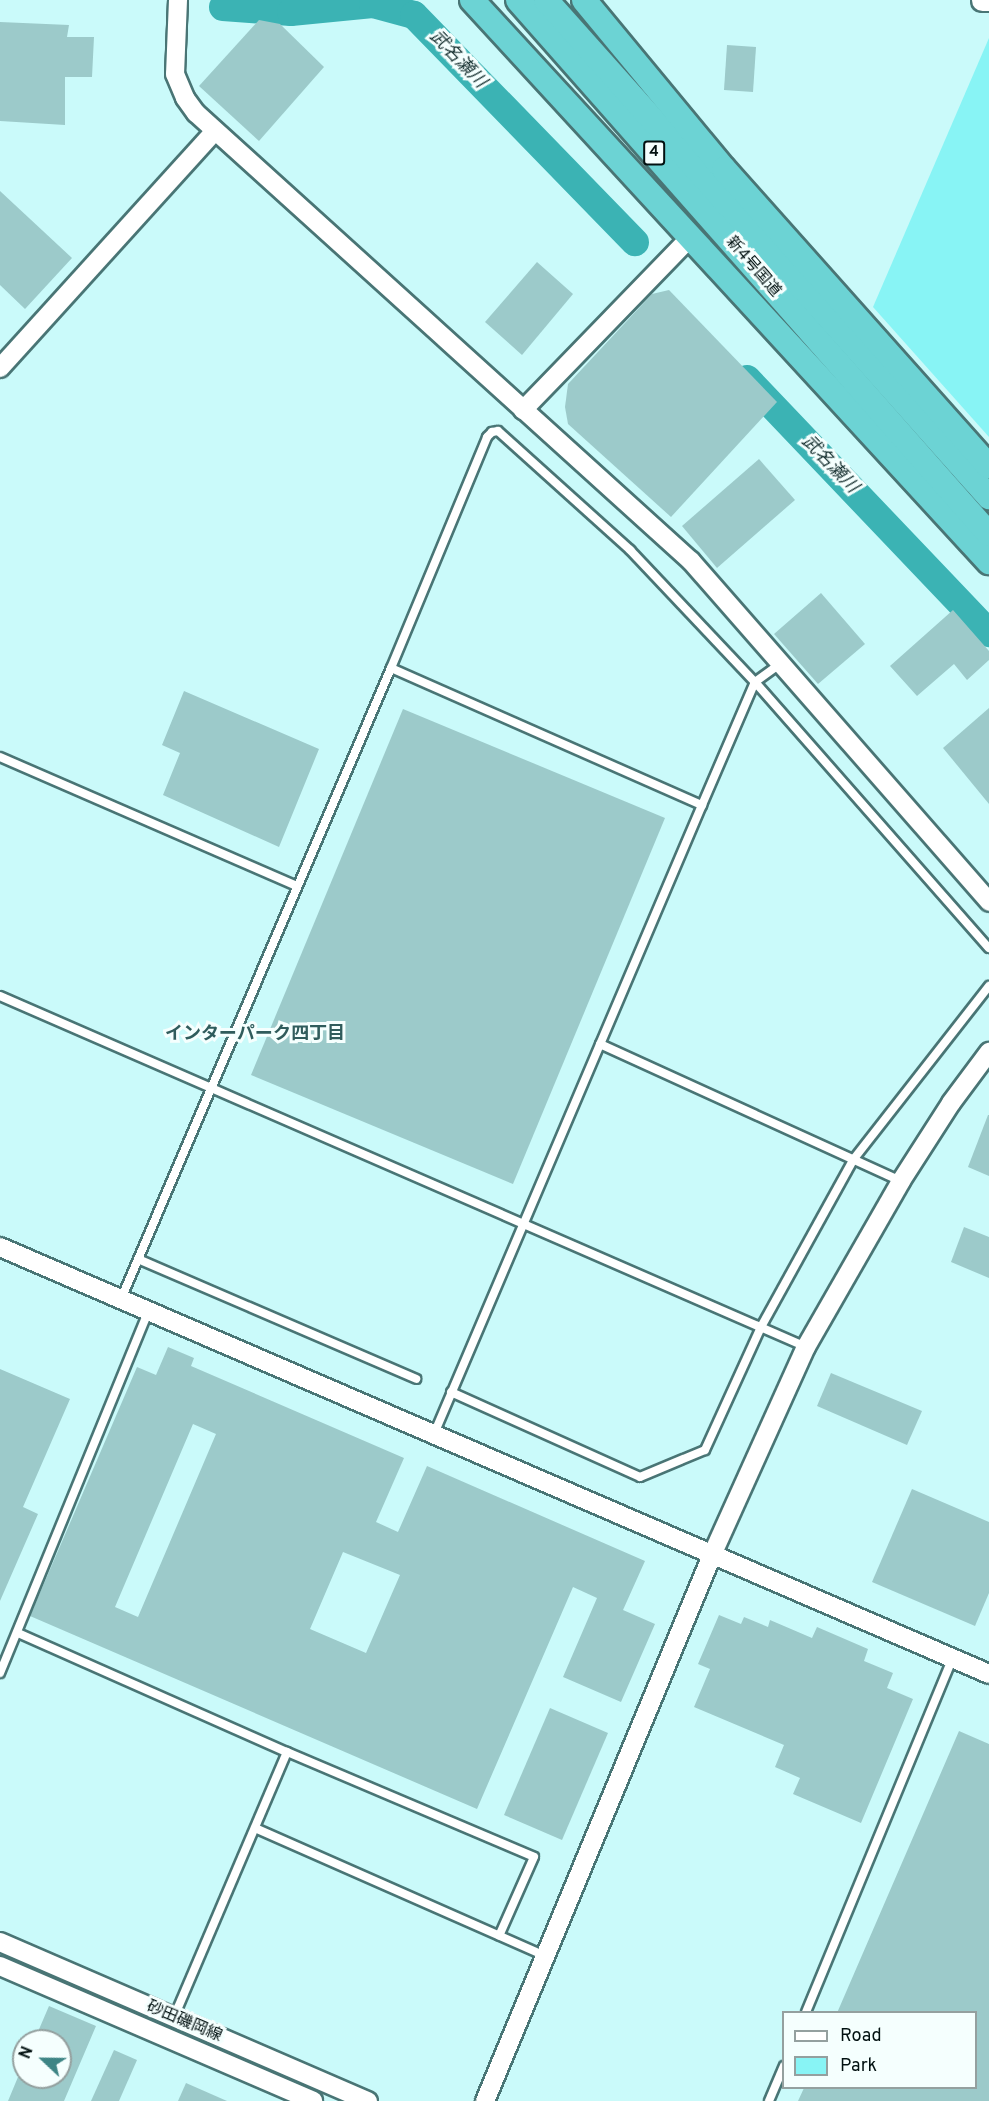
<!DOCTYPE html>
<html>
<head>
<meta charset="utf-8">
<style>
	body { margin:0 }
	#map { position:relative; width:989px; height:2101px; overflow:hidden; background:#cafafa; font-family:Overpass,"Noto Sans JP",sans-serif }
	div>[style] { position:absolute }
	.green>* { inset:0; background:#88f4f5 }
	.river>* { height:28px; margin:-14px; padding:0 14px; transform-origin:14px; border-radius:14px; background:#3bb3b4 }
	.building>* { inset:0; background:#9ccaca }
	.roads { filter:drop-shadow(2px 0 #497575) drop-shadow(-2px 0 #497575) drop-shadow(0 2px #497575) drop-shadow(0 -2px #497575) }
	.service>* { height:8px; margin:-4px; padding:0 4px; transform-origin:4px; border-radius:4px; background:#fff }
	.tertiary>* { height:18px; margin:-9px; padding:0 9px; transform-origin:9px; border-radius:9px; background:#fff }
	.secondary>* { height:21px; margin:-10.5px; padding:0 10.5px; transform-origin:10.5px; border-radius:10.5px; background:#fff }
	.trunk>* { height:24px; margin:-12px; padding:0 12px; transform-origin:12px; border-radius:12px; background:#6cd3d4 }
	span { translate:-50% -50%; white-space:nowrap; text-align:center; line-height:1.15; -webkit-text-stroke:6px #f5fffe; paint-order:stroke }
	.shield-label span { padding:2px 4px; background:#f5fffe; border:2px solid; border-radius:4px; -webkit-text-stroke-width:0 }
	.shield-label { font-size:15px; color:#021111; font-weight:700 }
	.street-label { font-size:16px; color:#021111 }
	.water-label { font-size:18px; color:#152f2f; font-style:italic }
	.neighbourhood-label { font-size:18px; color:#305c5c; font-weight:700 }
	.legend { position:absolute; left:782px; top:2011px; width:195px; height:78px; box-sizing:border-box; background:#f5fffe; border:2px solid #94a09f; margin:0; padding:8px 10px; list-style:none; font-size:18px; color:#021111 }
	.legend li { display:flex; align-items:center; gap:12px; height:30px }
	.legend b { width:30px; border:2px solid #94a09f }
	.north { position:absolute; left:12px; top:2029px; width:60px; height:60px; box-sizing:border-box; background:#f5fffe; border:2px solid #94a09f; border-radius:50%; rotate:292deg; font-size:16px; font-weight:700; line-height:24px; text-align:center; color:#021111 }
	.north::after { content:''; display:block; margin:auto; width:21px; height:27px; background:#3d8585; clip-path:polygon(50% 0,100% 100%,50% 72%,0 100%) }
</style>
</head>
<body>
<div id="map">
	<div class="green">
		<i style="clip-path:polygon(989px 38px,989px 437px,873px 307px)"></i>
	</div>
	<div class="river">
		<i style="left:223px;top:7px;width:68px;rotate:4.2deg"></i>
		<i style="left:291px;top:12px;width:82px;rotate:-5.6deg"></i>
		<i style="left:373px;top:4px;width:42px;rotate:15deg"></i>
		<i style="left:414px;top:15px;width:317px;rotate:45.8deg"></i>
		<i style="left:747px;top:379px;width:351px;rotate:46.4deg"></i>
	</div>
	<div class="building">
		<i style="clip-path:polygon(259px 20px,280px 24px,324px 67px,259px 141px,199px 86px)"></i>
		<i style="clip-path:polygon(0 22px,69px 25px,67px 37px,94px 37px,92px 77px,65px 77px,65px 125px,0 121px)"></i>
		<i style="clip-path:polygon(727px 45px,756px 47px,753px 92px,724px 90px)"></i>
		<i style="clip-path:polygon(0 191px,72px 258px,25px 309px,0 285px)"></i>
		<i style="clip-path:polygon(537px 262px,573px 294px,522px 355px,485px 322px)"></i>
		<i style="clip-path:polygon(669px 290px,777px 402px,671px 517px,568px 424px,565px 407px,568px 384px,652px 294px)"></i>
		<i style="clip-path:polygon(759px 459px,795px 500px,717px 568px,682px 526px)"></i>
		<i style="clip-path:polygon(821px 593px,865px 644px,818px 684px,774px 634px)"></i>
		<i style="clip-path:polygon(953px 610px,989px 651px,989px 660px,967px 680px,954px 664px,917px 696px,890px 666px)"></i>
		<i style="clip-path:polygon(184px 691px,319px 749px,279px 847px,163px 795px,180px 753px,162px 745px)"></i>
		<i style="clip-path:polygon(989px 708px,989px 804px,943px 748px)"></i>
		<i style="clip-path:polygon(403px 709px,665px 818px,513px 1184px,251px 1075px)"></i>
		<i style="clip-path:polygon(988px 1115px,989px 1115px,989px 1176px,968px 1167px)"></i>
		<i style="clip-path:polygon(964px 1227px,989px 1237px,989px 1278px,951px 1262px)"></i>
		<i style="clip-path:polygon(evenodd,168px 1347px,194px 1358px,191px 1366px,404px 1458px,376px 1522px,398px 1532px,427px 1466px,645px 1561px,623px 1610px,655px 1624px,621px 1702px,563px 1677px,597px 1598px,573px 1587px,477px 1809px,30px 1616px,137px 1367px,156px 1375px,168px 1347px,193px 1424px,216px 1434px,138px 1617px,115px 1607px,193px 1424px,168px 1347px,343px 1552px,400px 1575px,366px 1653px,310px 1629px,343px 1552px)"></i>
		<i style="clip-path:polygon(0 1369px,70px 1399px,23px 1507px,38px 1514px,0 1601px)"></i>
		<i style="clip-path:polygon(831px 1373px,922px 1411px,907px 1445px,817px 1406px)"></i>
		<i style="clip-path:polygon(912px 1489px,989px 1522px,989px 1593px,975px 1626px,872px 1582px)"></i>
		<i style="clip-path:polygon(719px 1615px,741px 1624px,744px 1617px,768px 1627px,770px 1620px,812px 1638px,817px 1627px,868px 1649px,864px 1661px,893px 1673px,887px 1688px,913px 1699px,861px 1823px,793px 1794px,800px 1778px,775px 1767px,784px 1745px,694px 1707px,710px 1669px,698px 1664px)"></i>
		<i style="clip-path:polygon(550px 1708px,608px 1733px,562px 1840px,504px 1815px)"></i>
		<i style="clip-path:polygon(959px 1731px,989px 1744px,989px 2101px,798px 2101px,804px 2088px,975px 2088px,975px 2013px,837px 2013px)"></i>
		<i style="clip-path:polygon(49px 2006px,96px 2026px,64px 2101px,8px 2101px,18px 2077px,60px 2077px,60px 2041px,34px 2041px)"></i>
		<i style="clip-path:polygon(114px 2050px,137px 2060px,119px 2101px,91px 2101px)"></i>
		<i style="clip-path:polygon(186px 2083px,227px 2101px,178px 2101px)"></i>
	</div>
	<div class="roads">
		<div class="service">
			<i style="left:391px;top:668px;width:250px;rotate:-67.4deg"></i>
			<i style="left:487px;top:437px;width:7px;rotate:-45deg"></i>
			<i style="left:492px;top:432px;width:6px;rotate:-9deg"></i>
			<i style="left:498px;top:431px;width:178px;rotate:42deg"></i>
			<i style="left:630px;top:550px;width:182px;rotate:46.6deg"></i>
			<i style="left:755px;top:682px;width:354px;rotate:48.7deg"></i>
			<i style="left:0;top:757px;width:324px;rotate:23.5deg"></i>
			<i style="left:702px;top:805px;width:134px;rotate:-66.7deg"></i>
			<i style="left:755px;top:682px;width:32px;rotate:-36deg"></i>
			<i style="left:0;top:996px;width:879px;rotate:23.53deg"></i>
			<i style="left:600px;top:1044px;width:331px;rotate:24.5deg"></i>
			<i style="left:138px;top:1259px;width:303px;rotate:23.3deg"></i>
			<i style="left:121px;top:1299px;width:686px;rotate:-66.83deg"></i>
			<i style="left:391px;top:668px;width:340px;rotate:23.8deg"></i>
			<i style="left:702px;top:805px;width:684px;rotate:113.08deg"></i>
			<i style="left:451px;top:1392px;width:207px;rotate:24.2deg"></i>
			<i style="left:640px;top:1477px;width:70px;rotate:-22.6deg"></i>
			<i style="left:705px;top:1450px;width:135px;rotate:-65.5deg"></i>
			<i style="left:761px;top:1327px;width:191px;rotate:-61.1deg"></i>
			<i style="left:853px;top:1160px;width:221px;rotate:-52deg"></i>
			<i style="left:18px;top:1633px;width:294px;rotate:23.9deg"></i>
			<i style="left:287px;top:1752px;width:268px;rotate:23deg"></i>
			<i style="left:534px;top:1857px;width:86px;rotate:113.9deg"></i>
			<i style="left:0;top:1673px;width:390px;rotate:-67.7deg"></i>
			<i style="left:255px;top:1828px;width:317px;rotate:23.8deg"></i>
			<i style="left:806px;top:2012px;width:382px;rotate:-67.5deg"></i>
			<i style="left:174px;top:2017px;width:288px;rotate:-66.9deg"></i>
			<i style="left:769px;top:2101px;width:38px;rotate:-67deg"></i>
		</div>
		<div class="tertiary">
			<i style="left:178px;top:0;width:74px;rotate:92.3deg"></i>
			<i style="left:175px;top:74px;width:26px;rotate:67deg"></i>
			<i style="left:185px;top:98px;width:19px;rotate:54deg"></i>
			<i style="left:196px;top:113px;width:668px;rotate:42.15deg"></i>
			<i style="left:691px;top:561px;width:453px;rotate:48.8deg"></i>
			<i style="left:0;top:368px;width:319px;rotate:-47.8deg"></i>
			<i style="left:523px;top:410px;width:238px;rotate:-45.9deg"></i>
			<i style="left:0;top:1247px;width:1077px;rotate:23.35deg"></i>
			<i style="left:0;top:1942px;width:401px;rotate:23.4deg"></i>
			<i style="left:0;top:1966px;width:341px;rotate:23.3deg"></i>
			<i style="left:485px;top:2101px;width:591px;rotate:-67.42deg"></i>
			<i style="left:712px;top:1555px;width:228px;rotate:-65.7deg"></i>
			<i style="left:806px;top:1347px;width:191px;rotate:-60.2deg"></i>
			<i style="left:901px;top:1181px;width:93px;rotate:-57.3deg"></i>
			<i style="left:951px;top:1103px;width:64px;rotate:-53.3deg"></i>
		</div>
		<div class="secondary">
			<i style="left:982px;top:0;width:7px"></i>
		</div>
		<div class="trunk">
			<i style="left:472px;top:0;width:764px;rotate:47.39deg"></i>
			<i style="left:518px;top:0;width:712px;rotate:48.59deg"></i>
			<i style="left:546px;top:0;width:666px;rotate:48.29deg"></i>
			<i style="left:584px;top:0;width:219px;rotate:50.4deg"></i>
			<i style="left:724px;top:169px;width:398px;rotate:48.3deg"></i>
		</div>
	</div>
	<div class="shield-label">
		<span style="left:654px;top:153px">4</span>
	</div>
	<div class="street-label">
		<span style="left:753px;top:267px;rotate:49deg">新4号国道</span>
		<span style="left:184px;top:2022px;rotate:23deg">砂田磯岡線</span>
	</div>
	<div class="water-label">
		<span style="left:457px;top:60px;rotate:46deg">武名瀬川</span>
		<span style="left:829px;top:465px;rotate:46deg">武名瀬川</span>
	</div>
	<div class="neighbourhood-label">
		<span style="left:255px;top:1035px">インターパーク四丁目</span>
	</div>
	<ul class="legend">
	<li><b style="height:8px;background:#fff"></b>Road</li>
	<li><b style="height:16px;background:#88f4f5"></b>Park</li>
	</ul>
	<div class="north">N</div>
</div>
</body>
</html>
